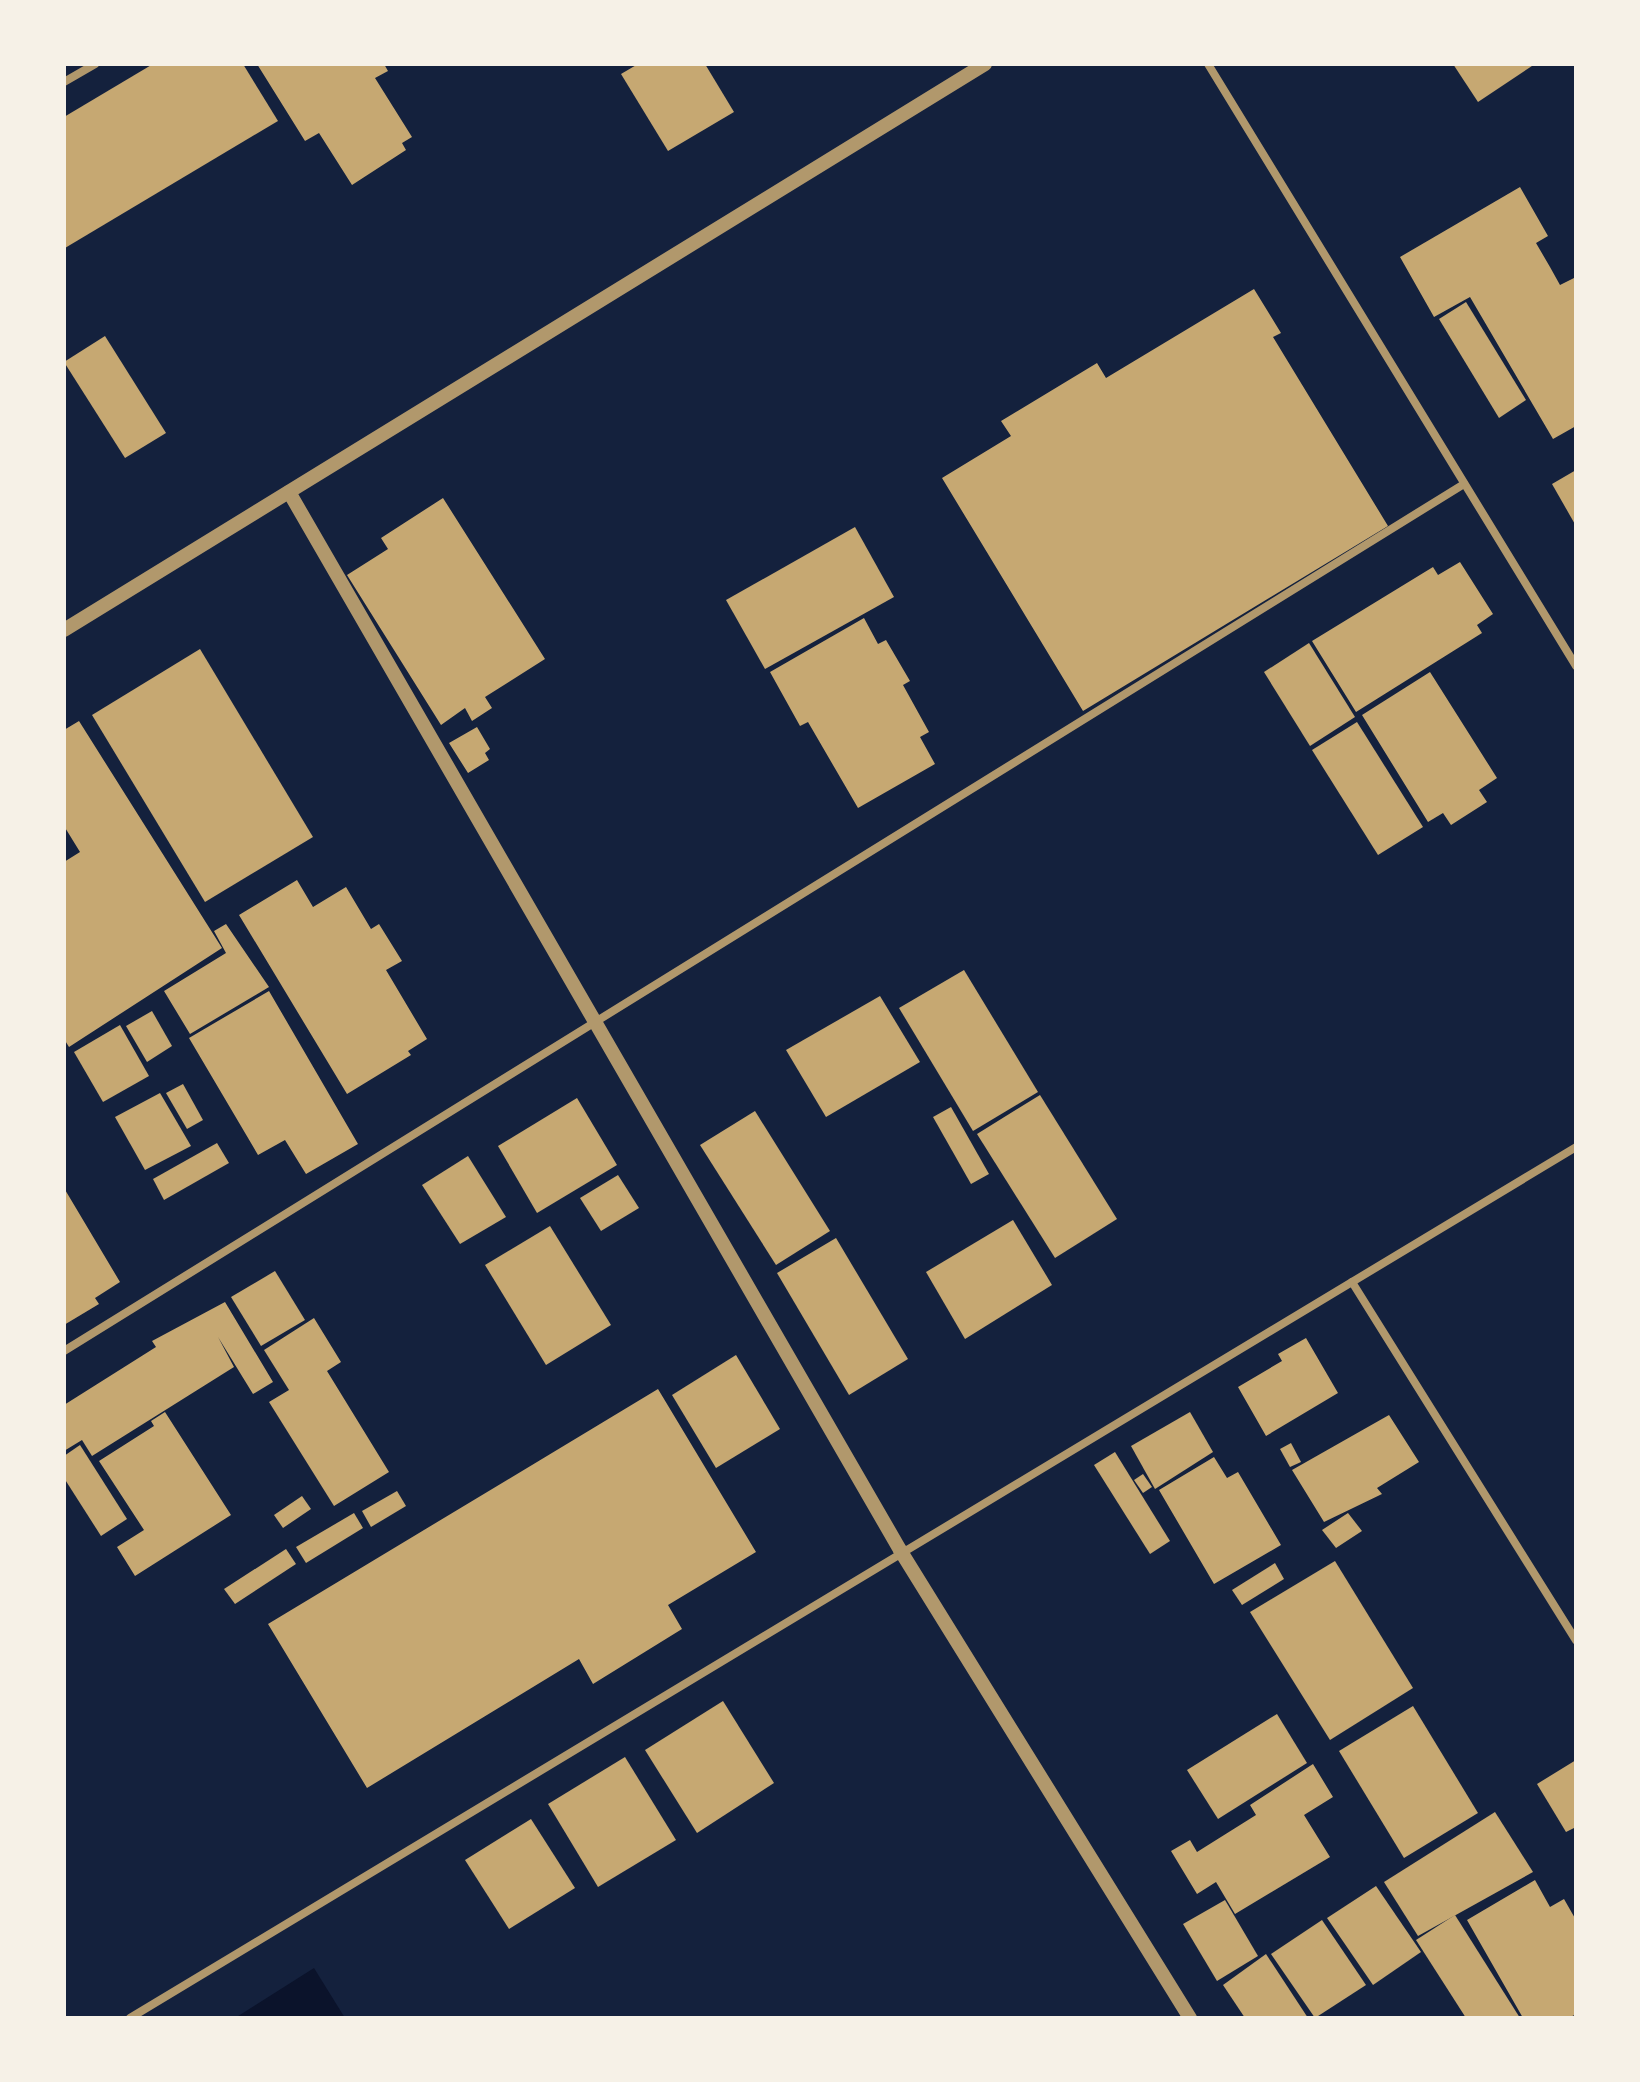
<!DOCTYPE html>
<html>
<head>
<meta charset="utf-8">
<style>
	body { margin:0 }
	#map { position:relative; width:1640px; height:2082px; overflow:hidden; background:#14213d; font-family:Commissioner,sans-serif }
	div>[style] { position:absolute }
	.water>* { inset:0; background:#0b132b }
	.building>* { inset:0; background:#c6a872 }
	.minor>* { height:8px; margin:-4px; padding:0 4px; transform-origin:4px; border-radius:4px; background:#b1986c }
	.tertiary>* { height:14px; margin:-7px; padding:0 7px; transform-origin:7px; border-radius:7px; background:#b1986c }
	span { translate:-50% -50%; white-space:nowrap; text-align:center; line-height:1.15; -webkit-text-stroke:6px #f6f1e7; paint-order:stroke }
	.frame { position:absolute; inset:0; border:66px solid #f6f1e7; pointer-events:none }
</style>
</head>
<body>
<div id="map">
	<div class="water">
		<i style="clip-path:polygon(314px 1968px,345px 2018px,235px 2018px)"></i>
	</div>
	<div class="building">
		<i style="clip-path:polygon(153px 64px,243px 64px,278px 121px,65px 248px,64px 117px)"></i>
		<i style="clip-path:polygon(257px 64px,384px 64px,388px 71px,375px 78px,412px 137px,402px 143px,406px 150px,352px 185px,319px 133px,305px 141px)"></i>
		<i style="clip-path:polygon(638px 64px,705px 64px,734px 112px,668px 151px,621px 74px)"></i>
		<i style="clip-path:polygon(1453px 64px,1535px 64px,1478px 102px)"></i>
		<i style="clip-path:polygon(1520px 187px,1548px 236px,1536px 243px,1550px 267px,1560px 285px,1574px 278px,1576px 282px,1576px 426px,1553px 439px,1470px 297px,1434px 317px,1400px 257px)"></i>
		<i style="clip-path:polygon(1254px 289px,1281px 333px,1273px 337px,1388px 526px,1083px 711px,942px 478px,1011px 436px,1001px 421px,1097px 363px,1106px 378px)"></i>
		<i style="clip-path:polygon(1466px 302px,1526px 400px,1499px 418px,1439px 319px)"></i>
		<i style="clip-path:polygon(105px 336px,166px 433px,125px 458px,64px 362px)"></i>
		<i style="clip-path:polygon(1576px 470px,1576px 526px,1552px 484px)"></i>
		<i style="clip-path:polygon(443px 498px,545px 659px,485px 697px,492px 708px,472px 721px,465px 708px,441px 725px,347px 575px,388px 549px,381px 538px)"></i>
		<i style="clip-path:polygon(855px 527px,894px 597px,765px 669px,726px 600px)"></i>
		<i style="clip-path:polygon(1460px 562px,1493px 614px,1477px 625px,1482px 633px,1356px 712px,1312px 641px,1433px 567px,1438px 575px)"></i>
		<i style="clip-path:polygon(864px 618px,878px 644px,886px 640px,910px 681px,903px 685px,929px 732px,920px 737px,935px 764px,858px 808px,808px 722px,800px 726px,770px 672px)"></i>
		<i style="clip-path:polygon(1309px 643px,1355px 717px,1310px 746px,1264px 672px)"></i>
		<i style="clip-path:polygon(200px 649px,313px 837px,205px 902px,92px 715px)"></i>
		<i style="clip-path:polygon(1430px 672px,1497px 778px,1479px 790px,1487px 802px,1451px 825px,1443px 813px,1428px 822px,1362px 715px)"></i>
		<i style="clip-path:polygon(79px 721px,222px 948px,69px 1047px,64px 1039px,64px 862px,80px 852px,64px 826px,64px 730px)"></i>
		<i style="clip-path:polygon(1357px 722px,1423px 827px,1378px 855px,1312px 750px)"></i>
		<i style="clip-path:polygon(477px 727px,490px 749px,485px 753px,489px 760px,468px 773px,449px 743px)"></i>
		<i style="clip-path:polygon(297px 880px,313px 907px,346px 887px,371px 929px,379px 924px,402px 961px,386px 970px,427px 1039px,408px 1051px,411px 1055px,347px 1094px,239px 915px)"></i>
		<i style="clip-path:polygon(226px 924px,269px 987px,190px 1034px,164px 991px,226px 953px,214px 931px)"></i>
		<i style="clip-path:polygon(964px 970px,1038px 1092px,973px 1131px,899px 1008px)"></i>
		<i style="clip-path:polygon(269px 991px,358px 1144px,306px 1174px,285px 1140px,258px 1155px,189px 1038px)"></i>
		<i style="clip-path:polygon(880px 996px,920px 1062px,826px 1117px,786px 1050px)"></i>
		<i style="clip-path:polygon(152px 1011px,172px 1046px,147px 1062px,126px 1026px)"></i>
		<i style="clip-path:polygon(120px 1025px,149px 1076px,103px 1102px,74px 1052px)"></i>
		<i style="clip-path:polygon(183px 1084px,203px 1120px,187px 1129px,166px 1093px)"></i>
		<i style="clip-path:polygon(160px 1093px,191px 1146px,145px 1170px,115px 1117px)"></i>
		<i style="clip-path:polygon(1040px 1095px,1117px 1219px,1055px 1258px,977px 1134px)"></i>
		<i style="clip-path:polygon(577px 1098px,617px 1165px,537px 1213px,498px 1146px)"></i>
		<i style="clip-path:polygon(951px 1107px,989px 1174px,971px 1184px,933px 1117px)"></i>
		<i style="clip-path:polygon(755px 1111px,830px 1231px,776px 1265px,700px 1145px)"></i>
		<i style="clip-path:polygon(217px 1143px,229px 1163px,164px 1200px,153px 1179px)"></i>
		<i style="clip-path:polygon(468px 1156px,506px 1217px,460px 1244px,422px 1185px)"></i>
		<i style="clip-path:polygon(618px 1175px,639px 1208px,601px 1231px,580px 1198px)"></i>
		<i style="clip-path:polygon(64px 1188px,120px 1282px,95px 1298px,99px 1304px,64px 1325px)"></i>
		<i style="clip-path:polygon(1013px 1220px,1052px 1285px,965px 1339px,926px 1272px)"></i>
		<i style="clip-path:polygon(550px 1226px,611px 1325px,546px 1365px,485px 1265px)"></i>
		<i style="clip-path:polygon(836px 1238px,908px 1359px,849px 1395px,777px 1273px)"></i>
		<i style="clip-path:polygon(275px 1271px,305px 1320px,261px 1346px,231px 1297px)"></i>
		<i style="clip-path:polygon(225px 1302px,273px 1382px,253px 1394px,218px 1337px,234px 1367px,92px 1456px,82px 1440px,64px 1451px,64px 1405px,156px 1347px,152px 1341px)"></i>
		<i style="clip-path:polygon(314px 1318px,341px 1362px,327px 1371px,389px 1472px,334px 1506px,269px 1402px,289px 1390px,264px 1350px)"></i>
		<i style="clip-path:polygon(1306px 1338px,1338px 1393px,1266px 1436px,1238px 1387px,1282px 1361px,1278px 1354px)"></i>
		<i style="clip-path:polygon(736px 1355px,780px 1429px,716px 1468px,672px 1395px)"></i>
		<i style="clip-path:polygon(658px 1389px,756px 1552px,668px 1605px,682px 1629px,593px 1684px,579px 1659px,367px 1788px,268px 1624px)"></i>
		<i style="clip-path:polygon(165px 1412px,231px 1515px,135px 1576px,117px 1547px,144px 1530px,99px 1461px,154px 1426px,151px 1421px)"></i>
		<i style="clip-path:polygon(1190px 1412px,1213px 1452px,1155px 1489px,1131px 1446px)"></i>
		<i style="clip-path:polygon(1389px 1415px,1419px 1462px,1377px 1488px,1382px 1494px,1324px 1522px,1292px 1470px)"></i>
		<i style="clip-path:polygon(1291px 1443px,1301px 1462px,1290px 1467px,1280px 1449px)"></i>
		<i style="clip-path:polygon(80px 1445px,127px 1519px,101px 1536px,64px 1478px,64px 1456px)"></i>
		<i style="clip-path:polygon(1115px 1452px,1170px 1541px,1150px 1554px,1094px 1465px)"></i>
		<i style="clip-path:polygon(1214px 1457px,1227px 1478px,1238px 1472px,1281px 1545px,1214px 1584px,1159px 1490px)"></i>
		<i style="clip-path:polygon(1143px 1474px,1152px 1487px,1143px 1493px,1134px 1480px)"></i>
		<i style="clip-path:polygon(397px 1491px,406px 1506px,371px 1527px,362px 1511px)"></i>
		<i style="clip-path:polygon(302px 1496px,311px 1509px,283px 1528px,274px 1515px)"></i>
		<i style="clip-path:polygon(354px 1513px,363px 1528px,306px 1563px,296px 1547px)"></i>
		<i style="clip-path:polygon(1348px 1513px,1362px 1531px,1336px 1548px,1322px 1530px)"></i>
		<i style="clip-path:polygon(286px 1549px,296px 1564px,235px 1604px,224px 1589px)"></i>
		<i style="clip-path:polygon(1335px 1561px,1413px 1688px,1330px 1740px,1250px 1612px)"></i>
		<i style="clip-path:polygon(1275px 1563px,1284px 1579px,1242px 1605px,1232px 1590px)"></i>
		<i style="clip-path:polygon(723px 1701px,774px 1783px,697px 1833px,645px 1750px)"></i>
		<i style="clip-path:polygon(1413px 1706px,1478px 1813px,1404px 1858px,1339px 1751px)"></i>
		<i style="clip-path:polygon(1277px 1714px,1307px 1763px,1218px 1819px,1187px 1770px)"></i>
		<i style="clip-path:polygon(625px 1757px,676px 1840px,598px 1887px,548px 1804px)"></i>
		<i style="clip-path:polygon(1576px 1760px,1576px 1827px,1566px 1832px,1537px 1784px)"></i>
		<i style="clip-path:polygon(1313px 1764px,1333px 1797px,1304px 1815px,1330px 1857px,1235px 1914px,1216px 1882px,1197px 1894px,1171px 1851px,1190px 1840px,1197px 1852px,1256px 1815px,1250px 1805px)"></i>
		<i style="clip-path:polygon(1495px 1812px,1533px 1872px,1418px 1936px,1384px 1882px)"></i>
		<i style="clip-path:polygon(531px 1819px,575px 1888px,509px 1929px,465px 1860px)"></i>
		<i style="clip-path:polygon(1535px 1880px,1550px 1907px,1564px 1899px,1576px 1920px,1576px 2014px,1569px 2018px,1523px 2018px,1467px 1920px)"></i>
		<i style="clip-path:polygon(1376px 1886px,1421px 1952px,1373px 1985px,1327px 1918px)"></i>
		<i style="clip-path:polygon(1225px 1900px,1258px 1956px,1217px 1981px,1183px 1924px)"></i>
		<i style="clip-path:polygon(1455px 1915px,1520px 2018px,1466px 2018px,1416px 1940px)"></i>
		<i style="clip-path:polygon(1322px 1920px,1366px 1985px,1315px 2018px,1271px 1954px)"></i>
		<i style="clip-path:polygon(1266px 1954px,1308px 2018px,1245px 2018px,1223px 1985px)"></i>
	</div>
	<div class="minor">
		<i style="left:1208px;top:64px;width:706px;rotate:58.56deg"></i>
		<i style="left:64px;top:82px;width:36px;rotate:-30deg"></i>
		<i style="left:1352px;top:1282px;width:423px;rotate:58deg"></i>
		<i style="left:64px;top:1351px;width:1647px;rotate:-31.77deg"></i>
		<i style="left:130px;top:2018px;width:1688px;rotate:-31.06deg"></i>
	</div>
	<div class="tertiary">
		<i style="left:289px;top:492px;width:1222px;rotate:59.99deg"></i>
		<i style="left:900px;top:1550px;width:551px;rotate:58.22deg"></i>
		<i style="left:64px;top:630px;width:1081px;rotate:-31.57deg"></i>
	</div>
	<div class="frame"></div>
</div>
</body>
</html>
